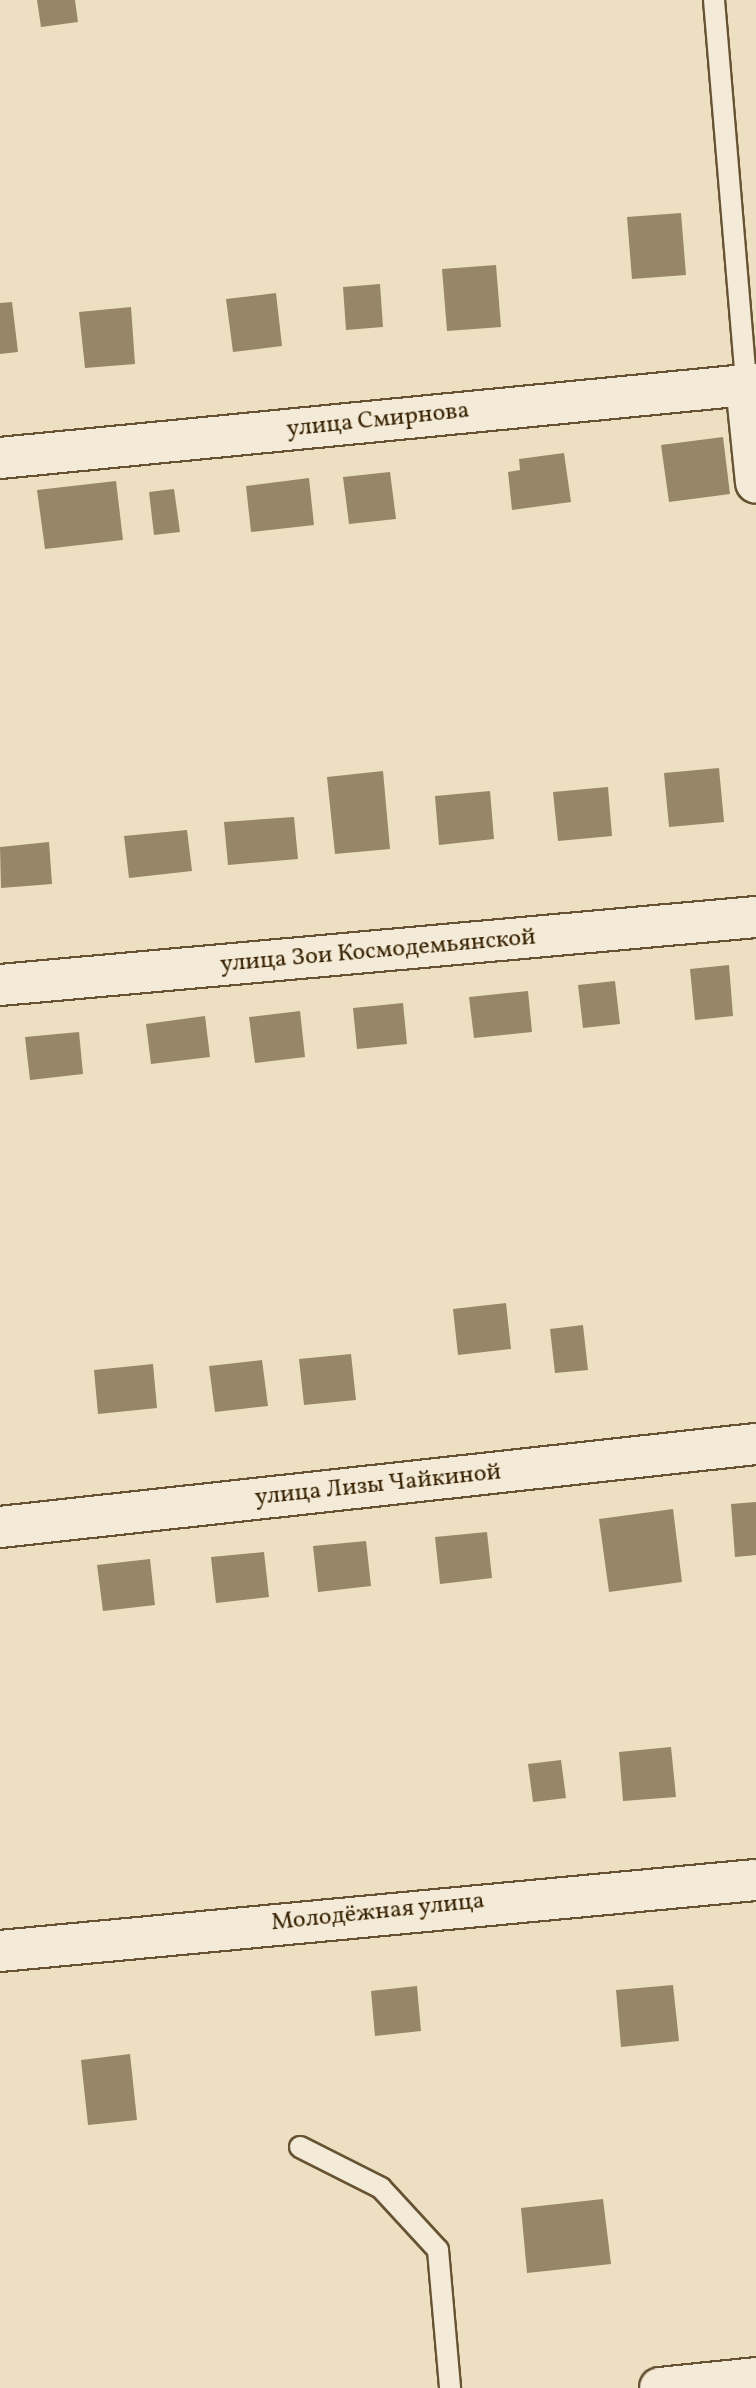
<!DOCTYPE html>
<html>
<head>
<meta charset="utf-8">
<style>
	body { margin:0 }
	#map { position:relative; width:756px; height:2388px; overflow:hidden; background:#ede0c2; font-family:Vollkorn,serif }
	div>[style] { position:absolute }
	.building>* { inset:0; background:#978667 }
	.roads { filter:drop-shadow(2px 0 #675334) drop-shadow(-2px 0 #675334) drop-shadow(0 2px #675334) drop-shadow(0 -2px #675334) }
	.lane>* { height:20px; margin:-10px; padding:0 10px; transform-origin:10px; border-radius:10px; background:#f3ebd7 }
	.street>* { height:40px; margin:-20px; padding:0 20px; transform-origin:20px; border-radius:20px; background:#f3ebd7 }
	span { translate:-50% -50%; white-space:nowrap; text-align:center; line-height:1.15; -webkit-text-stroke:6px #f3ebd7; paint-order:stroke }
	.street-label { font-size:24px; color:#3a2404 }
</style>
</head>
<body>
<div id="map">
	<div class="building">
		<i style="clip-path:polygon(37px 0,75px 0,78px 22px,41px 27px)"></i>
		<i style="clip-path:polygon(681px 213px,686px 275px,632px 279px,627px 217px)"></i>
		<i style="clip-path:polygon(496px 265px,501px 327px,447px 331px,442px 269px)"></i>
		<i style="clip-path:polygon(380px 284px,383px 327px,346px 330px,343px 287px)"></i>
		<i style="clip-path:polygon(276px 293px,282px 346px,233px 352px,226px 299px)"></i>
		<i style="clip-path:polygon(12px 302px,18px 352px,0 354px,0 303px)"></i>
		<i style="clip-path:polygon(131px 307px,135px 364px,85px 368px,79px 312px)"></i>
		<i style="clip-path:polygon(723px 437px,730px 494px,669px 502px,661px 445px)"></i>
		<i style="clip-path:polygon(564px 453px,571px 502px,512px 510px,508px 472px,520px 470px,519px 459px)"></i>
		<i style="clip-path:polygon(390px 472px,396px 519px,349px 524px,343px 477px)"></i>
		<i style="clip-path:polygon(309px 478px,314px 525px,251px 532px,246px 486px)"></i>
		<i style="clip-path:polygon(116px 481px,123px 540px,45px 549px,37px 490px)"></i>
		<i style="clip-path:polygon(174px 489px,180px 532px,154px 535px,149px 492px)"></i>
		<i style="clip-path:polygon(719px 768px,724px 822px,669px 827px,664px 773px)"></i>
		<i style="clip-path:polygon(383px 771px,390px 849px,335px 854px,327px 777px)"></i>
		<i style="clip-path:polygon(608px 787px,612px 836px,558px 841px,553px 792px)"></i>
		<i style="clip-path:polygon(490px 791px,494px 839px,439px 845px,435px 796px)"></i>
		<i style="clip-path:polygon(294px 817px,298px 859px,228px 865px,224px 822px)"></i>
		<i style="clip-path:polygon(187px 830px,192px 871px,129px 878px,124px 836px)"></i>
		<i style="clip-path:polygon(49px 842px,52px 884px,1px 888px,0 847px)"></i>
		<i style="clip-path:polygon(729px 965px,733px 1016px,695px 1020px,690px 969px)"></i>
		<i style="clip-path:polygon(615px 981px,620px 1024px,583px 1028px,578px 985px)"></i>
		<i style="clip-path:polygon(528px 991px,532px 1032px,474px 1038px,469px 997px)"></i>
		<i style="clip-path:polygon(403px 1003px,407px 1044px,357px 1049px,353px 1008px)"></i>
		<i style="clip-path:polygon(300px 1011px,305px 1057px,255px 1063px,249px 1017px)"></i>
		<i style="clip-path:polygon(205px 1016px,210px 1057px,151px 1064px,146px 1024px)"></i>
		<i style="clip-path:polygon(79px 1032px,83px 1074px,30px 1080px,25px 1037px)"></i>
		<i style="clip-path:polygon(506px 1303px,511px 1349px,458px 1355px,453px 1309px)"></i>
		<i style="clip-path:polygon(583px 1325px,588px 1370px,555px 1373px,550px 1329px)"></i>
		<i style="clip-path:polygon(351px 1354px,356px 1400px,304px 1405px,299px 1359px)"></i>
		<i style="clip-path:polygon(262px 1360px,268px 1406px,215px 1412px,209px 1366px)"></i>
		<i style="clip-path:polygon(153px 1364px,157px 1408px,98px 1414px,94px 1370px)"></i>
		<i style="clip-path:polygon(756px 1502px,756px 1555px,735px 1557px,731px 1504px)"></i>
		<i style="clip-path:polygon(673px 1509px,682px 1582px,609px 1592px,599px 1519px)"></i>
		<i style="clip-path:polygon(487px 1532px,492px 1578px,440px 1584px,435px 1537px)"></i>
		<i style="clip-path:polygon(366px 1541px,371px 1586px,318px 1592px,313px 1546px)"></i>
		<i style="clip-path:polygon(264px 1552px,269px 1597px,216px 1603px,211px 1557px)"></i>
		<i style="clip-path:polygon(150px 1559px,155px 1605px,103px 1611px,97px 1565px)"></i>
		<i style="clip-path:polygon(671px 1747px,676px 1797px,623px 1801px,619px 1752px)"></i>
		<i style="clip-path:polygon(561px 1760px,566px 1798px,533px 1802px,528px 1764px)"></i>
		<i style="clip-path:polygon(673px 1985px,679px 2041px,621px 2047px,616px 1990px)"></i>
		<i style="clip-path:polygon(417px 1986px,421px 2031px,375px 2036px,371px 1991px)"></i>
		<i style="clip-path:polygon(130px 2054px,137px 2120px,88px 2125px,81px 2060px)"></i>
		<i style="clip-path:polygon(603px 2199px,611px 2264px,527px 2273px,521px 2208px)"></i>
	</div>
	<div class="roads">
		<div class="lane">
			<i style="left:714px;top:0;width:385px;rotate:85.2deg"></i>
			<i style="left:300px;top:2147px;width:91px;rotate:26.8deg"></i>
			<i style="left:381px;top:2188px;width:84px;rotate:47.4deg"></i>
			<i style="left:438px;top:2250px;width:139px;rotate:85deg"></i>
		</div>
		<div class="street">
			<i style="left:746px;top:384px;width:99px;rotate:84.2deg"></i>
			<i style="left:0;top:458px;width:760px;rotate:-5.59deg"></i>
			<i style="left:0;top:985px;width:759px;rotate:-5.14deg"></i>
			<i style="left:0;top:1527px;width:761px;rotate:-6.27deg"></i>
			<i style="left:0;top:1951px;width:759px;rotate:-5.37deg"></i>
			<i style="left:660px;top:2388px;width:97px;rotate:-5.9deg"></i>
		</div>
	</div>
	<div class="street-label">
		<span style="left:378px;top:421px;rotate:-6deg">улица Смирнова</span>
		<span style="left:378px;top:952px;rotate:-5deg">улица Зои Космодемьянской</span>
		<span style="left:378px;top:1486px;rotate:-6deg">улица Лизы Чайкиной</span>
		<span style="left:378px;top:1913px;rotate:-6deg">Молодёжная улица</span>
	</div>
</div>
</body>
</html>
